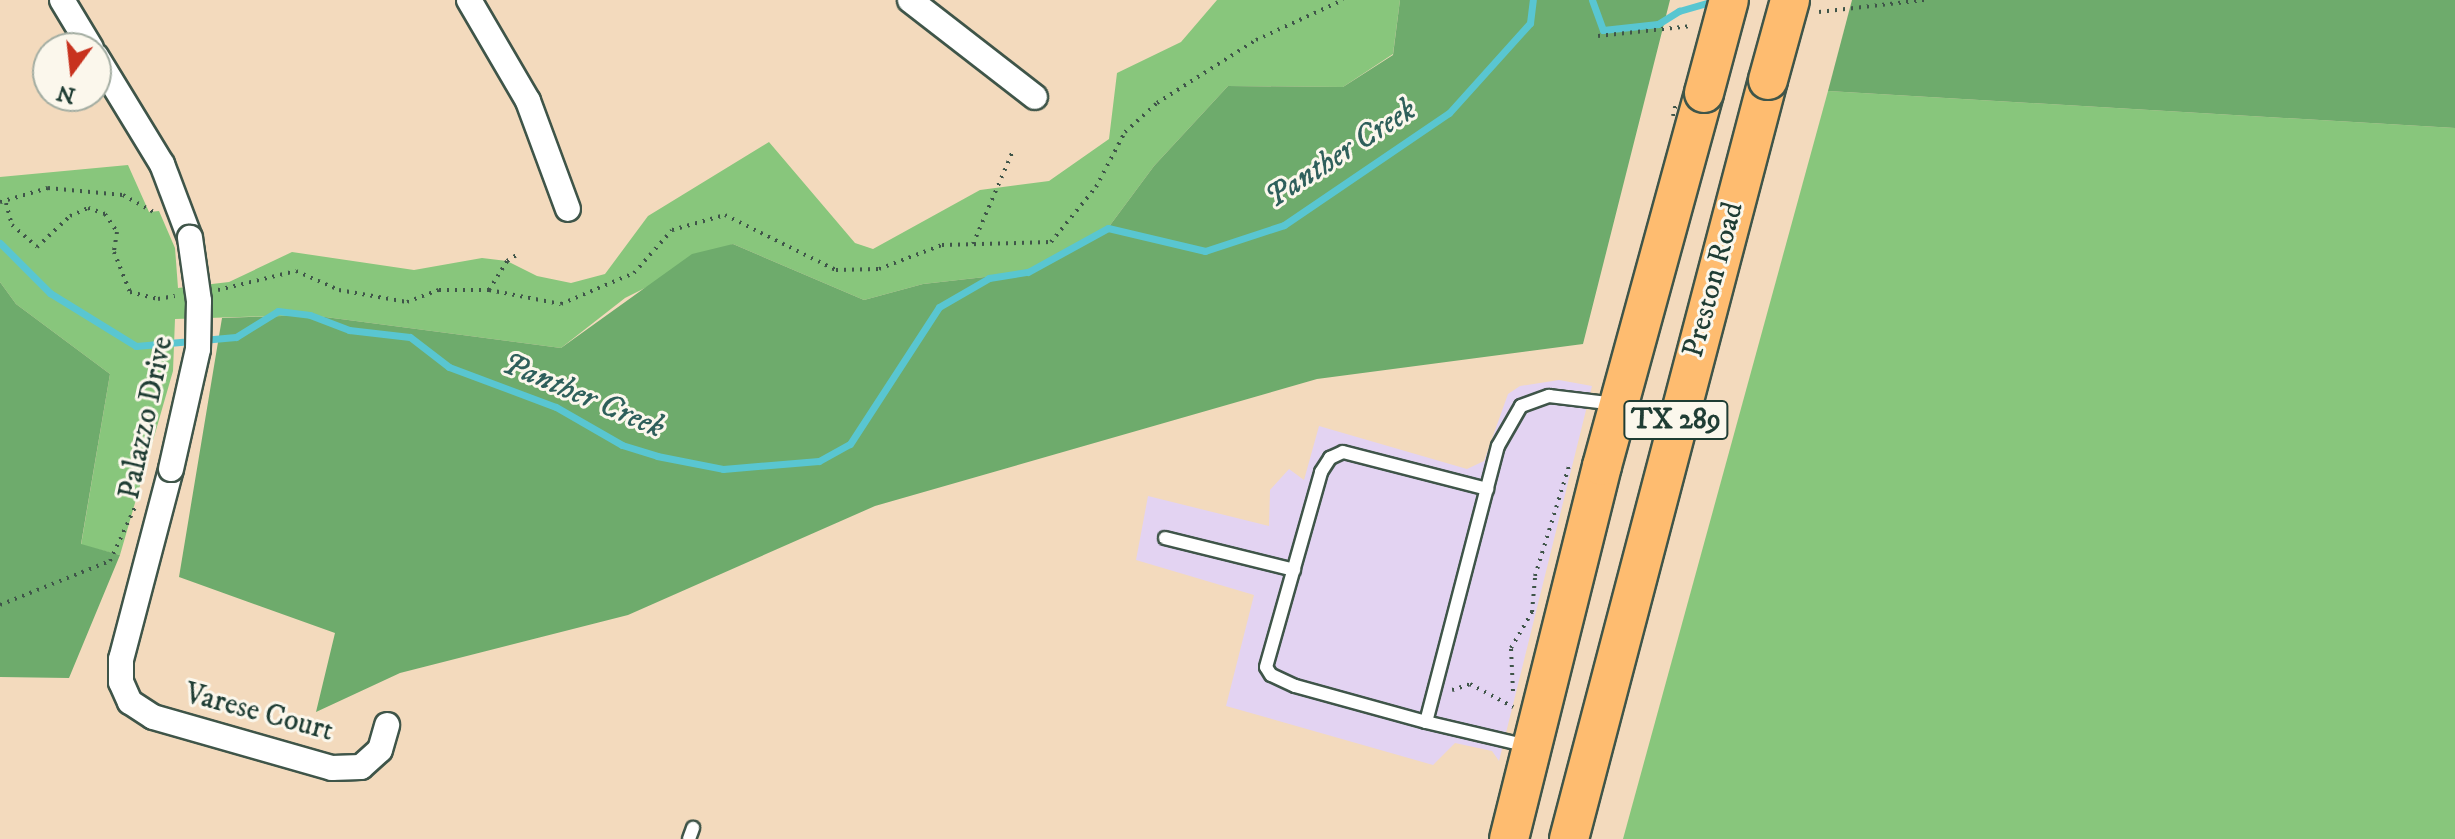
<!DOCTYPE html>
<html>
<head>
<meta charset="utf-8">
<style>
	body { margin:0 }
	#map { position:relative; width:2455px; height:839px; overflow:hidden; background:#f3dabd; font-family:"IM FELL DW Pica",serif }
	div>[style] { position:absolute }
	.built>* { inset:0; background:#e3d3f2 }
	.green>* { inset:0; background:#88c67c }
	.forest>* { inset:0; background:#6eab6c }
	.stream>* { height:7px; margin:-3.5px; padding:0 3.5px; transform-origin:3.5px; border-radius:3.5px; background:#59c6d1 }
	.path>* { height:4px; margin-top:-2px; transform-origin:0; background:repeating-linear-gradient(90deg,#3f5549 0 2px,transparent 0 8px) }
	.roads { filter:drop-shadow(2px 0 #3f5549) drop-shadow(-2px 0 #3f5549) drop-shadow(0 2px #3f5549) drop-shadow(0 -2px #3f5549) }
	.lane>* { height:12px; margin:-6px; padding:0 6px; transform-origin:6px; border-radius:6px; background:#fff }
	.street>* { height:24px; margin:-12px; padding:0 12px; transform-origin:12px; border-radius:12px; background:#fff }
	.primary>* { height:38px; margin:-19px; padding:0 19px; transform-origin:19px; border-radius:19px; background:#febc70 }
	.path-bridge>* { height:4px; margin-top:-2px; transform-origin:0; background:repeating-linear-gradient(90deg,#3f5549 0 2px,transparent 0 8px) }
	.bridges { filter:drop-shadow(2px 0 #3f5549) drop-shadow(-2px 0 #3f5549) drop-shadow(0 2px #3f5549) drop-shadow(0 -2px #3f5549) }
	.street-bridge>* { height:24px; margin:-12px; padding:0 12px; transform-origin:12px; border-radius:12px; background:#fff }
	.primary-bridge>* { height:38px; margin:-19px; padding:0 19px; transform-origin:19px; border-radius:19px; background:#febc70 }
	span { translate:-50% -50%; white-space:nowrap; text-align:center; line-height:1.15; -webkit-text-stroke:6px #fbf7ec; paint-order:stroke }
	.shield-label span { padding:2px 6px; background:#fbf7ec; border:2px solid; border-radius:6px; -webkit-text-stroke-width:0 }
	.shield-label { font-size:28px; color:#1f3d34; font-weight:700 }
	.street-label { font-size:30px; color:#1f3d34 }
	.water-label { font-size:32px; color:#2e5f5b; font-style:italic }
	.north { position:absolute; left:32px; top:32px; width:80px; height:80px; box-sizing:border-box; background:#fbf7ec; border:2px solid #a3ada2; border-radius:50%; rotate:195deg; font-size:22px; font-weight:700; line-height:32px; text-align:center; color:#1f3d34 }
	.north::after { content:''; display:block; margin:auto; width:28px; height:36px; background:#c8321e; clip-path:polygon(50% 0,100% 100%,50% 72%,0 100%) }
</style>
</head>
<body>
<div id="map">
	<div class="built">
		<i style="clip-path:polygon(1559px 380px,1592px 386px,1499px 761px,1492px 751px,1455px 743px,1433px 765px,1226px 706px,1254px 595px,1136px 560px,1148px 496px,1269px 526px,1270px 490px,1289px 469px,1304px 480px,1319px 426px,1467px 469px,1484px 461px,1508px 394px,1520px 386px)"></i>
	</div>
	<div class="green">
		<i style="clip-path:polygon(1217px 0,1400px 0,1393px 54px,1343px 87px,1228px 86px,1154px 166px,1108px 228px,1028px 272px,923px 284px,864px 300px,733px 244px,625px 298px,561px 348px,310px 315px,175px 319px,173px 371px,120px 555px,81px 545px,110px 374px,16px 304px,0 282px,0 177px,128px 165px,149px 212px,159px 211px,175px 248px,178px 288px,229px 282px,292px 252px,414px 270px,482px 258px,507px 261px,537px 276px,571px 283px,605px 274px,648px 216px,769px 142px,855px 243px,873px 249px,980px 190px,1049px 181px,1109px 139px,1117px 73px,1181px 42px)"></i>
		<i style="clip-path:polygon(1828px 91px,2455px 128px,2455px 839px,1623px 839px)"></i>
	</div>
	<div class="forest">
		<i style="clip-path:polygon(1400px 0,1670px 0,1583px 344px,1317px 379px,875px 506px,628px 615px,400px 673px,316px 712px,335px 633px,179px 577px,222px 318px,310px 315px,561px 348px,692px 254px,733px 244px,864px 300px,923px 284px,1028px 272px,1108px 228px,1154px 166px,1228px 86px,1343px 87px,1393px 55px)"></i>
		<i style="clip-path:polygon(1852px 0,2455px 0,2455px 128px,1828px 91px)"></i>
		<i style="clip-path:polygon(0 282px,16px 304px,110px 374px,81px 544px,120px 555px,69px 678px,0 677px)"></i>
	</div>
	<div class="stream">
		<i style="left:1592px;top:0;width:32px;rotate:70deg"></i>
		<i style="left:1603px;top:30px;width:55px;rotate:-6.2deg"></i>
		<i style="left:1658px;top:24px;width:25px;rotate:-32deg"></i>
		<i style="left:1679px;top:11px;width:40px;rotate:-16deg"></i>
		<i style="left:0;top:243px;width:71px;rotate:45deg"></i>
		<i style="left:50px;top:293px;width:101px;rotate:31.6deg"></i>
		<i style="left:136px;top:346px;width:100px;rotate:-5.1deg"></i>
		<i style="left:236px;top:337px;width:49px;rotate:-31.8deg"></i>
		<i style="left:278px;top:311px;width:32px;rotate:7deg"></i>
		<i style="left:310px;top:315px;width:42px;rotate:21deg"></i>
		<i style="left:349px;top:330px;width:61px;rotate:6.5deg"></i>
		<i style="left:410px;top:337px;width:49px;rotate:37.6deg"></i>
		<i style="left:449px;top:367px;width:114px;rotate:20.5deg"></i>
		<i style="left:556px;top:407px;width:76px;rotate:29.9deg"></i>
		<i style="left:622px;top:445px;width:37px;rotate:17deg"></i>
		<i style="left:657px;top:456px;width:67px;rotate:11.1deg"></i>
		<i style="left:723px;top:469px;width:96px;rotate:-4.8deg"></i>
		<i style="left:819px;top:461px;width:35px;rotate:-29deg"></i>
		<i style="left:850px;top:444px;width:163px;rotate:-57deg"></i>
		<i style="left:939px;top:307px;width:58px;rotate:-30.1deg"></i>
		<i style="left:989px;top:278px;width:39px;rotate:-9deg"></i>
		<i style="left:1028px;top:272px;width:91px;rotate:-28.8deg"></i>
		<i style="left:1108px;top:228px;width:100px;rotate:13.3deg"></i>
		<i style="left:1205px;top:251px;width:83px;rotate:-18.2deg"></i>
		<i style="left:1284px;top:225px;width:199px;rotate:-34.2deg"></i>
		<i style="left:1449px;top:113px;width:121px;rotate:-48deg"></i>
		<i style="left:1530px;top:23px;width:23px;rotate:-83deg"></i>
	</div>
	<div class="path">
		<i style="left:1819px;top:12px;width:106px;rotate:-6.5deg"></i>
		<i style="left:1598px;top:36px;width:94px;rotate:-6.1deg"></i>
		<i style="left:0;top:202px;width:50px;rotate:-16.3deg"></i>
		<i style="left:48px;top:188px;width:75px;rotate:5.3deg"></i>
		<i style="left:123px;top:195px;width:35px;rotate:29deg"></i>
		<i style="left:6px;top:203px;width:23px;rotate:75deg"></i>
		<i style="left:12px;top:225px;width:33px;rotate:41deg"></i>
		<i style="left:37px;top:247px;width:45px;rotate:-43.2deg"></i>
		<i style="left:70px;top:216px;width:20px;rotate:-24deg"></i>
		<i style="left:88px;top:208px;width:18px;rotate:19deg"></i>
		<i style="left:105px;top:214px;width:22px;rotate:56deg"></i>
		<i style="left:117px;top:232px;width:20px;rotate:99deg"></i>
		<i style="left:114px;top:252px;width:43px;rotate:68.2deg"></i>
		<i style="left:130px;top:292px;width:29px;rotate:14deg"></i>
		<i style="left:158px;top:299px;width:17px;rotate:-10deg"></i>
		<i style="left:973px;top:244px;width:99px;rotate:-66.8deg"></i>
		<i style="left:218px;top:290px;width:80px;rotate:-13.7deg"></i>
		<i style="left:296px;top:271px;width:47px;rotate:23.8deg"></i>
		<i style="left:339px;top:290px;width:69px;rotate:10deg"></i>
		<i style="left:407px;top:302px;width:34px;rotate:-21deg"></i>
		<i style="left:439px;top:290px;width:50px"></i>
		<i style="left:489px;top:290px;width:73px;rotate:11deg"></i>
		<i style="left:561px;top:304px;width:79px;rotate:-23deg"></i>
		<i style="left:634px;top:273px;width:57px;rotate:-48.5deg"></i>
		<i style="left:672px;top:230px;width:55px;rotate:-15.8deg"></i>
		<i style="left:725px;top:215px;width:124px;rotate:26.4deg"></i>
		<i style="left:836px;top:270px;width:43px;rotate:-1.3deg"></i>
		<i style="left:879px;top:269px;width:67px;rotate:-20.9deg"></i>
		<i style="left:942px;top:245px;width:109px;rotate:-1.6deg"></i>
		<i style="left:1051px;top:242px;width:71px;rotate:-50.7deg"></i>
		<i style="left:1096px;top:187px;width:62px;rotate:-62.2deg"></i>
		<i style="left:1125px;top:132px;width:43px;rotate:-42.2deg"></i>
		<i style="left:1157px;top:103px;width:117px;rotate:-32.5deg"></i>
		<i style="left:1256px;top:40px;width:96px;rotate:-24.7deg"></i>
		<i style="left:489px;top:290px;width:34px;rotate:-58deg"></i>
		<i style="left:507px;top:261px;width:15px;rotate:-32deg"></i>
		<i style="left:0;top:605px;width:118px;rotate:-21.8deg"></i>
		<i style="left:110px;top:561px;width:62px;rotate:-65.1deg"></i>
		<i style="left:1452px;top:690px;width:19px;rotate:-18deg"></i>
		<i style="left:1470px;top:684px;width:49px;rotate:28.1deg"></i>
		<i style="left:1513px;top:691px;width:43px;rotate:-92.7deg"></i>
		<i style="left:1511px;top:648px;width:42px;rotate:-59.7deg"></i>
		<i style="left:1532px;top:612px;width:36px;rotate:-85deg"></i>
		<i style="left:1535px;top:576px;width:118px;rotate:-72.8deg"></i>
	</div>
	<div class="roads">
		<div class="lane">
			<i style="left:1165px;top:538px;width:133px;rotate:13.9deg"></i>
			<i style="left:1426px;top:722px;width:136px;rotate:-164.6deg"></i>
			<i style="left:1295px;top:686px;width:26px;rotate:-155deg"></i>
			<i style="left:1271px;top:675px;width:9px;rotate:-122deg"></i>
			<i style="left:1266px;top:667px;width:203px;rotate:-74.2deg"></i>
			<i style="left:1321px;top:472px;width:17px;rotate:-57deg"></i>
			<i style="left:1330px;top:458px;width:14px;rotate:-25deg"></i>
			<i style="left:1343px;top:452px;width:149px;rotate:14.4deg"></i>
			<i style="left:1528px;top:746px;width:105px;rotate:-166.8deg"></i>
			<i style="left:1426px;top:722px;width:285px;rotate:-75.4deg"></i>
			<i style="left:1498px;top:446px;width:46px;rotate:-60.1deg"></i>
			<i style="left:1521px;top:406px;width:30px;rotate:-20deg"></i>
			<i style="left:1549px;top:396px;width:67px;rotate:6.8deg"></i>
			<i style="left:689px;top:839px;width:12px;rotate:-70deg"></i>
		</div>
		<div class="street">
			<i style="left:62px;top:0;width:56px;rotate:58.9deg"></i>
			<i style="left:469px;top:0;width:117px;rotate:59.7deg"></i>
			<i style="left:528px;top:101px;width:115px;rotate:69.7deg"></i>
			<i style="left:910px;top:0;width:158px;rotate:37.8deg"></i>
			<i style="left:96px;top:56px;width:127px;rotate:58.6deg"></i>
			<i style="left:162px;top:164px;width:79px;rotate:69.3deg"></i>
			<i style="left:171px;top:469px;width:196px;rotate:104.7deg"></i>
			<i style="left:121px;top:659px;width:23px;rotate:90deg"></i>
			<i style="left:121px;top:682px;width:22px;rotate:66deg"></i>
			<i style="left:130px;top:702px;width:27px;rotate:33deg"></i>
			<i style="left:153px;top:717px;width:186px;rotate:15.9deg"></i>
			<i style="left:332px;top:768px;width:29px;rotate:-2deg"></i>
			<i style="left:361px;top:767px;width:25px;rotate:-42deg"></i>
			<i style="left:380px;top:750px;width:26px;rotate:-74deg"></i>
		</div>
		<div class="primary">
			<i style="left:1509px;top:839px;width:384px;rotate:-76deg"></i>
			<i style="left:1602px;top:466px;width:387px;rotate:-74.7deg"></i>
			<i style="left:1569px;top:839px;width:785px;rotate:-75.31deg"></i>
		</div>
	</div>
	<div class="path-bridge">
		<i style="left:1673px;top:116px;width:13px;rotate:-77deg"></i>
	</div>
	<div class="bridges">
		<div class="street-bridge">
			<i style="left:171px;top:469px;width:123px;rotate:-77.3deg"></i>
			<i style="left:198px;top:349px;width:48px;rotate:-88.8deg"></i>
			<i style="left:199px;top:301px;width:64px;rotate:-98.1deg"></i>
		</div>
		<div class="primary-bridge">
			<i style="left:1768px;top:80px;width:83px;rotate:-74.6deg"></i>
			<i style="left:1704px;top:93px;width:96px;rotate:-75deg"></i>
		</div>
	</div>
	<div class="shield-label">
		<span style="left:1676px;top:420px">TX 289</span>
	</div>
	<div class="street-label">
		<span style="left:1714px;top:280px;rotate:-75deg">Preston Road</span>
		<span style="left:147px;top:418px;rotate:-78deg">Palazzo Drive</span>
		<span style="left:259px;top:713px;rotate:15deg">Varese Court</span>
	</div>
	<div class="water-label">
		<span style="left:1341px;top:154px;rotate:-33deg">Panther Creek</span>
		<span style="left:583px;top:396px;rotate:23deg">Panther Creek</span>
	</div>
	<div class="north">N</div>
</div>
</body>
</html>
